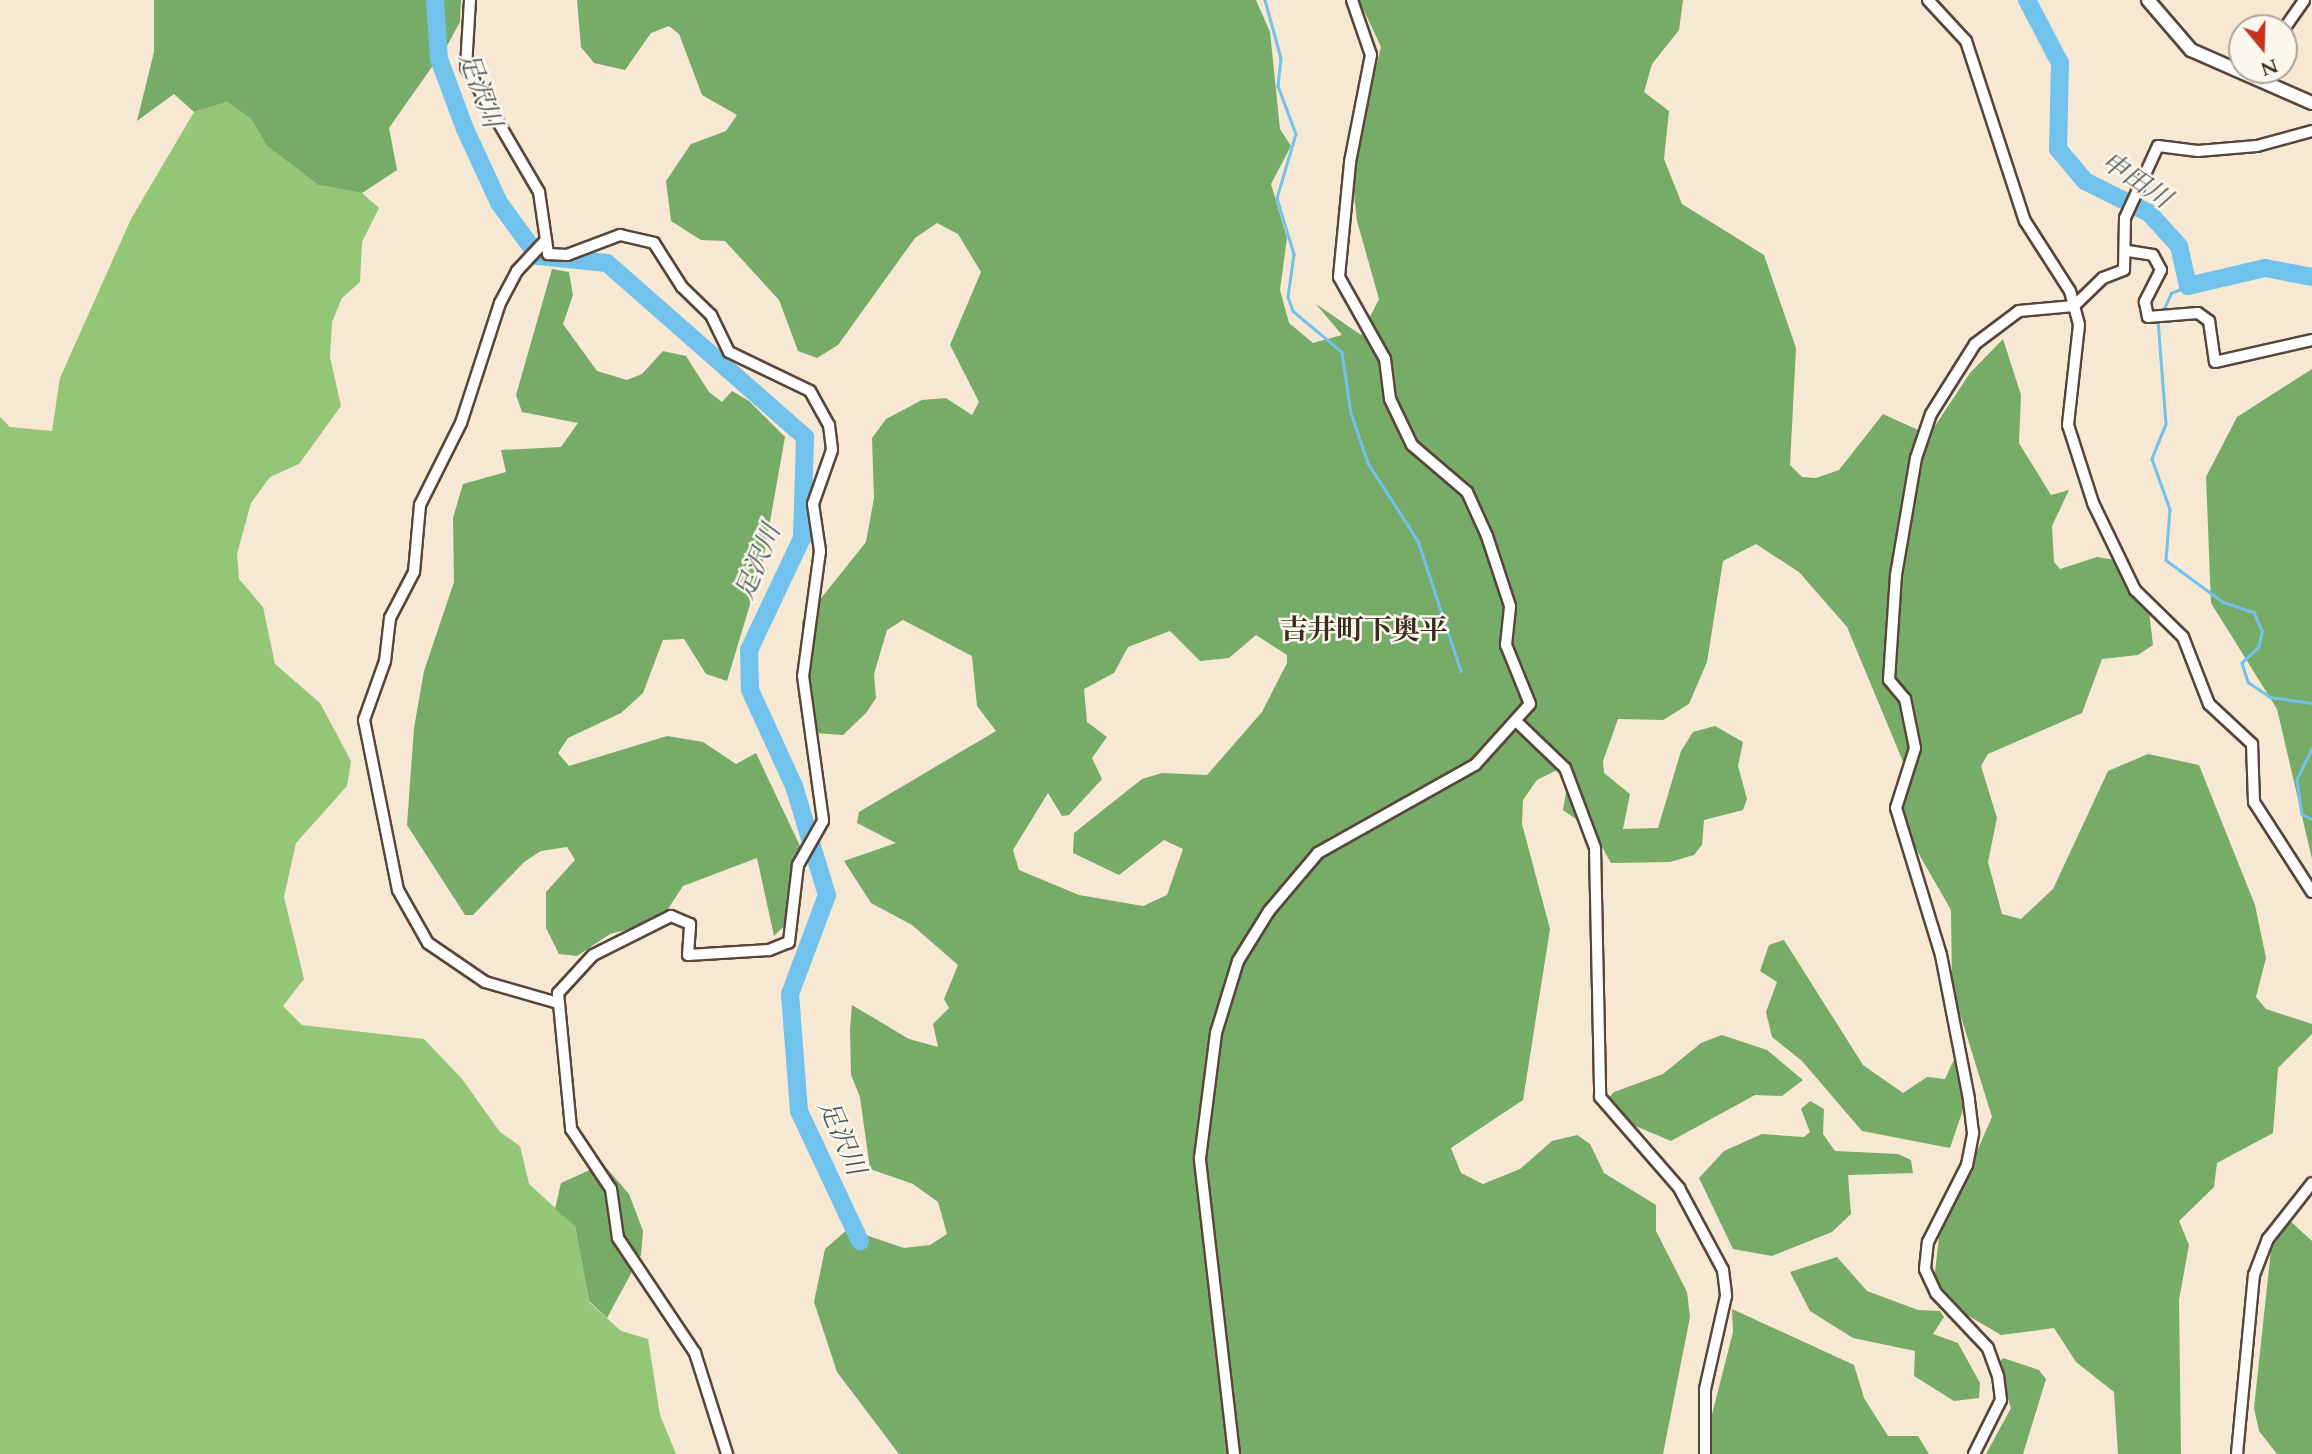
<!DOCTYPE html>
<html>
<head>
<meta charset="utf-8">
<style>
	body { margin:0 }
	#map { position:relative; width:2312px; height:1454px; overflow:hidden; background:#f7e8d3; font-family:Cardo,"Noto Serif JP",serif }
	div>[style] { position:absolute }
	.green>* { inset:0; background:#93c677 }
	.forest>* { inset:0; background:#76ab68 }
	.stream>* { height:2.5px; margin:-1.25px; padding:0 1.25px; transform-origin:1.25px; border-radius:1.25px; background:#71c2ed }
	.river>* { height:18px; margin:-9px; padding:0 9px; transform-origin:9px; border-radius:9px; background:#71c2ed }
	.roads { filter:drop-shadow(2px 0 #574639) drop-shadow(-2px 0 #574639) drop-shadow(0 2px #574639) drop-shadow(0 -2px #574639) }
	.minor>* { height:10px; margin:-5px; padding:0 5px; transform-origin:5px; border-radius:5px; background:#fff }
	.major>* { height:12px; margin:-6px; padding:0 6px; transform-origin:6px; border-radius:6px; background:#fff }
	span { translate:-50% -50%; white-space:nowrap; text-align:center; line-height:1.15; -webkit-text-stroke:5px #fbf7ec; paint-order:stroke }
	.water-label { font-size:26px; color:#4b585c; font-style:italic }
	.quarter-label { font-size:28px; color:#3b2a1e; font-weight:700 }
	.north { position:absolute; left:2228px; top:14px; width:70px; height:70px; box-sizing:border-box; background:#fbf7ec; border:2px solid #aea59a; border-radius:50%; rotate:161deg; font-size:19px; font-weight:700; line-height:28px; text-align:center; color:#3b2a1e }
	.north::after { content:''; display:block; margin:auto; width:24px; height:32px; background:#c8321e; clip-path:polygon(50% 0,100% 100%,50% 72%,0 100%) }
</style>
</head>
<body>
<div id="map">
	<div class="green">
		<i style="clip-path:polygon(227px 102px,251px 119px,267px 146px,318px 185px,362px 193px,379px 208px,362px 242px,360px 282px,342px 298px,332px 322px,330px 357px,341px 406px,299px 464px,270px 477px,251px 503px,237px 554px,239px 579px,263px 607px,275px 664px,320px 703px,351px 761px,347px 786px,296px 843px,284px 897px,304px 979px,283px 1006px,302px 1025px,424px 1039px,462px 1079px,500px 1132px,520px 1146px,529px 1184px,575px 1226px,589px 1302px,621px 1331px,648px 1339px,660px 1415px,676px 1454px,0 1454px,0 417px,10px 427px,52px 431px,60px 378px,131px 219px,194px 112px)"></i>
	</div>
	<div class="forest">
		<i style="clip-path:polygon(154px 0,461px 0,460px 22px,448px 44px,389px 128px,397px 170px,362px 193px,318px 185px,267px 146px,251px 119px,227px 102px,194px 112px,174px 94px,137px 121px,154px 52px)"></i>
		<i style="clip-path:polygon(evenodd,577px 0,1256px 0,1270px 32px,1280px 129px,1291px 146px,1271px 184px,1287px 238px,1280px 290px,1289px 323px,1313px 343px,1342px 335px,1316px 304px,1361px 335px,1379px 299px,1357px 221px,1351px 167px,1381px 47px,1359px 0,1683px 0,1679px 30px,1652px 64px,1644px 92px,1669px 111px,1664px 159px,1682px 204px,1764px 255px,1796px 348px,1790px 465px,1802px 477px,1816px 478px,1839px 470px,1883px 414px,1929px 435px,1970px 373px,2003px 339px,2021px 395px,2019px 443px,2051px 495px,2069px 490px,2052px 526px,2054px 562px,2060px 569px,2097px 557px,2115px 560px,2122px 581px,2149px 611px,2153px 645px,2138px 655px,2102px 659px,2082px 713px,1988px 754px,1981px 766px,1997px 818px,1988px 862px,2002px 914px,2021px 919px,2053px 889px,2108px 771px,2148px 754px,2199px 765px,2255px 905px,2266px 958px,2256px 997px,2266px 1009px,2312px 1024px,2312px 1034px,2278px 1068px,2273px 1133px,2217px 1163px,2214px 1187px,2179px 1221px,2189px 1245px,2179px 1300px,2181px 1454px,2118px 1454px,2114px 1392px,2076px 1362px,2054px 1328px,2001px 1335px,1957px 1309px,1934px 1281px,1939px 1237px,1992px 1117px,1952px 988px,1951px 910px,1896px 814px,1909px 776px,1847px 627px,1799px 572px,1756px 544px,1723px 561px,1707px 662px,1689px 704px,1663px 720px,1618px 719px,1603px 761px,1604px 773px,1630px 794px,1623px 829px,1658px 828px,1681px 751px,1693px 732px,1715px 726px,1743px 742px,1738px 766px,1747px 799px,1743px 810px,1704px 820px,1702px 845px,1694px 855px,1670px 862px,1611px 863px,1593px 831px,1563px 810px,1571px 763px,1537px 780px,1523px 800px,1522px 824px,1550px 929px,1523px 1100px,1451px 1148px,1461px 1173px,1483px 1184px,1520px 1169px,1552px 1141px,1577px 1135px,1590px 1144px,1604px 1173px,1656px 1205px,1656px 1231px,1687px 1292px,1690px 1317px,1663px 1454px,899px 1454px,837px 1372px,814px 1302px,825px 1249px,848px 1229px,904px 1248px,930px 1245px,947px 1234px,938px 1202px,913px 1184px,870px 1169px,860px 1097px,851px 1075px,850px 1029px,852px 1005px,909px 1039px,938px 1047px,933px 1024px,949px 1008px,944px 999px,958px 965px,912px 925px,871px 903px,844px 861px,896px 843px,857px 823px,859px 812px,996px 731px,977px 706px,972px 656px,903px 620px,887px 630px,874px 674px,876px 698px,866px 713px,843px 735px,815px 733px,802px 713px,802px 622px,866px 542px,874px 498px,872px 438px,886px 419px,922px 400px,946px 398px,972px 415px,979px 402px,950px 345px,981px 272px,958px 234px,937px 223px,915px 238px,838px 345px,817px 358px,798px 351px,779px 300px,725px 241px,701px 240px,671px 221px,666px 181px,691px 144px,726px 131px,737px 115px,702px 95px,679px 34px,669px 26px,651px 33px,625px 70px,594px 63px,581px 47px,577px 0,1170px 631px,1200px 661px,1229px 658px,1256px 635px,1287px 655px,1287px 663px,1262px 712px,1207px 775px,1162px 773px,1142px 779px,1074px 833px,1073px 853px,1119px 875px,1164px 840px,1183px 849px,1167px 895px,1143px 906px,1079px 895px,1019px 870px,1013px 850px,1048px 793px,1062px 816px,1069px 815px,1102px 779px,1092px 758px,1107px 737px,1087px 722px,1084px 689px,1114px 673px,1128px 647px,1170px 631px)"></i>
		<i style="clip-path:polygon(552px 269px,569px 272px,573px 295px,563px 324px,597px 371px,627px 380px,642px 374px,663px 351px,686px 356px,709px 392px,722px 402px,732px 391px,749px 401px,785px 437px,763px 561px,727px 681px,706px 674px,684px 639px,663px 640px,643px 693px,621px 713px,568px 738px,558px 753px,569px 766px,667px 736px,703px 742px,736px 764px,756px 753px,800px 846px,801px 874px,788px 922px,774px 936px,757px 858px,683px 886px,660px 921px,610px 934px,577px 956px,559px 954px,546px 928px,546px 892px,575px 860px,567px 847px,541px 851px,524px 862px,473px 915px,465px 915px,407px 825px,414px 728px,424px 671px,454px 582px,453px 518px,463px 484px,506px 472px,501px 450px,561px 447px,578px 423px,522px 412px,516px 395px)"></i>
		<i style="clip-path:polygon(2312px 369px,2312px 859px,2277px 709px,2211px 603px,2206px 477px,2237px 417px)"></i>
		<i style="clip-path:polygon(1784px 940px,1863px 1065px,1903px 1093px,1927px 1077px,1945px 1079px,1957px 1053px,1967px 1098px,1950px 1148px,1862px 1131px,1802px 1061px,1772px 1037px,1766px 1012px,1777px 982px,1760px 971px,1769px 945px)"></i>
		<i style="clip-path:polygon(1722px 1035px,1767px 1050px,1803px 1080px,1782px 1096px,1755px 1095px,1671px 1141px,1607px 1114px,1604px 1103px,1614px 1092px,1663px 1074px,1701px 1043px)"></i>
		<i style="clip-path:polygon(1810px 1101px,1824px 1109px,1823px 1134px,1835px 1151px,1898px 1154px,1911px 1160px,1913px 1173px,1848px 1175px,1851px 1214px,1832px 1232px,1772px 1256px,1733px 1249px,1699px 1178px,1724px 1151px,1762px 1134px,1804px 1137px,1810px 1132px,1801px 1109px)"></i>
		<i style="clip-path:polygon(603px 1164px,629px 1194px,643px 1231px,641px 1255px,607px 1318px,589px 1301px,575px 1226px,555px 1209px,561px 1183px)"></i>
		<i style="clip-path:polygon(2289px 1220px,2312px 1241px,2312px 1454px,2277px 1454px,2259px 1431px,2254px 1408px,2273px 1231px)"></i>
		<i style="clip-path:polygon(1837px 1257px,1867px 1291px,1918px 1310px,1940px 1311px,1944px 1317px,1933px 1334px,1958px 1343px,1980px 1383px,1979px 1398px,1954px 1401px,1914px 1376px,1915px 1351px,1853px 1338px,1810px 1311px,1790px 1272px)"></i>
		<i style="clip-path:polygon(1732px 1309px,1854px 1365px,1864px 1398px,1888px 1436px,1918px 1436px,1929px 1454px,1702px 1454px,1733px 1332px)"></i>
		<i style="clip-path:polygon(2003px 1358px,2039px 1370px,2046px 1379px,2023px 1454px,1986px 1454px,2011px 1408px,1997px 1366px)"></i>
	</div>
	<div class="stream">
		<i style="left:1265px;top:0;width:60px;rotate:74.6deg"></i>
		<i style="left:1281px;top:58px;width:28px;rotate:96deg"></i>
		<i style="left:1278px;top:86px;width:51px;rotate:69.4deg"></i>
		<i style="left:1296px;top:134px;width:67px;rotate:106.5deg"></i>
		<i style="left:1277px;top:198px;width:59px;rotate:73.1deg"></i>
		<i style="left:1294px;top:254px;width:43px;rotate:97.9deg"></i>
		<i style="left:1288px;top:297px;width:15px;rotate:70deg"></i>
		<i style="left:1293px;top:311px;width:64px;rotate:39.9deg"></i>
		<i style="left:1342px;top:352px;width:62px;rotate:81.6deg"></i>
		<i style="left:1351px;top:413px;width:53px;rotate:71.2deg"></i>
		<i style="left:1368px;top:463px;width:93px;rotate:57.3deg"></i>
		<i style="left:1418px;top:541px;width:137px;rotate:71.7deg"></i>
		<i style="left:2163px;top:311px;width:20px;rotate:-66deg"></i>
		<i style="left:2171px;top:293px;width:18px;rotate:-22deg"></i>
		<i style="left:2158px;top:320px;width:104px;rotate:85.6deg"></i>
		<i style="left:2166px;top:424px;width:38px;rotate:112deg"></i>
		<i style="left:2152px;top:459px;width:53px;rotate:70.2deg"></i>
		<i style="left:2170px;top:509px;width:51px;rotate:94.5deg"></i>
		<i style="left:2166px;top:560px;width:71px;rotate:36.4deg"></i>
		<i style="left:2223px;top:602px;width:33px;rotate:18deg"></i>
		<i style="left:2254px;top:612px;width:21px;rotate:67deg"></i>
		<i style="left:2262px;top:631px;width:16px;rotate:101deg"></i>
		<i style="left:2259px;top:647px;width:23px;rotate:137deg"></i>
		<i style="left:2242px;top:663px;width:20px;rotate:72deg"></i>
		<i style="left:2248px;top:682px;width:27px;rotate:34deg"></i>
		<i style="left:2270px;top:697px;width:42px;rotate:8.1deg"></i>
		<i style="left:2312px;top:749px;width:34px;rotate:116deg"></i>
		<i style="left:2297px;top:780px;width:34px;rotate:82deg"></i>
		<i style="left:2302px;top:814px;width:11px;rotate:27deg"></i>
	</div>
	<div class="river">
		<i style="left:435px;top:0;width:59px;rotate:86.1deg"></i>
		<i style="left:439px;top:59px;width:75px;rotate:69.6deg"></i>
		<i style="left:465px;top:129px;width:81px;rotate:65.3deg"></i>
		<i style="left:499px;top:203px;width:66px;rotate:53.7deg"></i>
		<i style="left:538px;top:256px;width:69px;rotate:5.8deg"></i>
		<i style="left:607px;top:263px;width:264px;rotate:41.3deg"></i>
		<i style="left:805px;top:437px;width:101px;rotate:91.7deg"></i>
		<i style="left:802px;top:538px;width:124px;rotate:115.3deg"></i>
		<i style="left:749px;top:650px;width:40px;rotate:88.6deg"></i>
		<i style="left:750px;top:690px;width:106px;rotate:65.4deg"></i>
		<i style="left:794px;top:786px;width:114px;rotate:73.2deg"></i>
		<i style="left:827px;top:895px;width:106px;rotate:110.5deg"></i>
		<i style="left:790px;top:994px;width:117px;rotate:85.6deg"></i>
		<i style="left:799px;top:1111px;width:144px;rotate:64.9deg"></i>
		<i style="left:2027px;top:0;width:71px;rotate:62.4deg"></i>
		<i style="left:2060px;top:63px;width:86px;rotate:91.3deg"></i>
		<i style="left:2058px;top:149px;width:42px;rotate:49.8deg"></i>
		<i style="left:2085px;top:181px;width:72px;rotate:26.6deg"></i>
		<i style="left:2149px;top:213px;width:45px;rotate:47.7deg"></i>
		<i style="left:2179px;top:246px;width:41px;rotate:77.3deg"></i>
		<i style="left:2188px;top:286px;width:79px;rotate:-13.2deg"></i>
		<i style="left:2265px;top:268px;width:48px;rotate:10.8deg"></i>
	</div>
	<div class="roads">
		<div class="minor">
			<i style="left:470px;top:0;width:67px;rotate:93.4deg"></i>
			<i style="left:466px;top:67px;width:145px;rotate:59.7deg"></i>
			<i style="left:539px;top:192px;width:63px;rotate:81.7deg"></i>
			<i style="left:548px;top:254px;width:19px;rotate:3deg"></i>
			<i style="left:567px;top:255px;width:57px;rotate:-20.7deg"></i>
			<i style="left:620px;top:235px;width:35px;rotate:13deg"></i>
			<i style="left:654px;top:243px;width:52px;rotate:57.5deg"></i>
			<i style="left:682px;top:287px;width:40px;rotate:44deg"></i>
			<i style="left:711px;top:315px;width:41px;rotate:64.1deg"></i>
			<i style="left:729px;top:352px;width:90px;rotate:25.7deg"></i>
			<i style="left:810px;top:391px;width:39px;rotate:61deg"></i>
			<i style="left:829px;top:425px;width:25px;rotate:83deg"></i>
			<i style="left:832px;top:450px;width:57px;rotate:109.4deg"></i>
			<i style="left:813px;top:504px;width:48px;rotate:81.5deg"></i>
			<i style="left:820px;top:551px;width:126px;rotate:97.7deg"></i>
			<i style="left:803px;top:676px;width:146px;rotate:82.1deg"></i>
			<i style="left:823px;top:821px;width:51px;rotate:119.6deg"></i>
			<i style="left:798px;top:865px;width:78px;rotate:96.7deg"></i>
			<i style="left:789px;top:942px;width:22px;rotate:158deg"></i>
			<i style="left:769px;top:950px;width:81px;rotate:176.5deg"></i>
			<i style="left:688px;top:955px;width:31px;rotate:-86deg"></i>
			<i style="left:690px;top:924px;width:21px;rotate:-157deg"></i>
			<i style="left:671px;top:916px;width:87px;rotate:153.4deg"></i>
			<i style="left:593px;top:955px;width:52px;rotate:132.6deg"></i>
			<i style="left:558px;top:993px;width:137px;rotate:84.5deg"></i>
			<i style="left:571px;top:1129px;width:72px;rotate:56.3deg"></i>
			<i style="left:611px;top:1189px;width:49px;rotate:81.9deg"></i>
			<i style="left:618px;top:1238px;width:138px;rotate:56.2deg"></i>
			<i style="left:695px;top:1353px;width:106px;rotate:72.4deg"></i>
			<i style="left:1928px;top:0;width:56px;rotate:47.2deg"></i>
			<i style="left:1966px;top:41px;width:189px;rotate:71.9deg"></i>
			<i style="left:2025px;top:221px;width:83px;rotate:57.3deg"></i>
			<i style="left:2070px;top:291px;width:35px;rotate:75deg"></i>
			<i style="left:2079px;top:325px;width:101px;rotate:96.3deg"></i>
			<i style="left:2068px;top:425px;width:82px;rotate:72.2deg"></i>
			<i style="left:2093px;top:503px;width:97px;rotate:64.2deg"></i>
			<i style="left:2135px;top:590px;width:67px;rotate:44.4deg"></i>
			<i style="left:2183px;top:637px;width:72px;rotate:68.8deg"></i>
			<i style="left:2209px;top:704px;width:59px;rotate:42.9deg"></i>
			<i style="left:2252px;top:744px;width:58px;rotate:88deg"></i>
			<i style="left:2254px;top:802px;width:107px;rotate:57.2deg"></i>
			<i style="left:2284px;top:29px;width:35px;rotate:-55deg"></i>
			<i style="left:544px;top:242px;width:40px;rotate:133deg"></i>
			<i style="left:517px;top:271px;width:36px;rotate:118deg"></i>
			<i style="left:500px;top:303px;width:126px;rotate:108deg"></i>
			<i style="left:461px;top:423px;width:92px;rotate:116.6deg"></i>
			<i style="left:420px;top:505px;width:67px;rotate:95.1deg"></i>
			<i style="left:414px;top:572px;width:52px;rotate:117.6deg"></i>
			<i style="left:390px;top:618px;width:43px;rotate:96.6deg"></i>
			<i style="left:385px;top:661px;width:63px;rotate:109.6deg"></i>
			<i style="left:364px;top:720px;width:173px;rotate:78.7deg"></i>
			<i style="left:398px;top:890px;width:61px;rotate:60.5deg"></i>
			<i style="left:428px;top:943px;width:69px;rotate:34.4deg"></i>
			<i style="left:485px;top:982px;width:76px;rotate:16deg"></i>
			<i style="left:2128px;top:251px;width:25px;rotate:9deg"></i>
			<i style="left:2153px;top:255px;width:17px;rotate:62deg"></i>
			<i style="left:2161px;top:270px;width:36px;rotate:117deg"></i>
			<i style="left:2145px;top:302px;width:15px;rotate:79deg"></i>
			<i style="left:2148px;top:317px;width:50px;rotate:-4.6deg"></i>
			<i style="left:2198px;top:313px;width:14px;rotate:36deg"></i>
			<i style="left:2209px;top:321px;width:41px;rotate:81.7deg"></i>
			<i style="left:2215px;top:362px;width:99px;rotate:-12.8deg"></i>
			<i style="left:1518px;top:723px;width:65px;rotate:43.8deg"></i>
			<i style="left:1565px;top:768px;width:85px;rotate:69.4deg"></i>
			<i style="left:1595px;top:848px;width:249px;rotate:88.8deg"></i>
			<i style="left:1600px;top:1097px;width:121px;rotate:49deg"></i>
			<i style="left:1679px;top:1188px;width:93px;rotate:61.8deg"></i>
			<i style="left:1723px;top:1270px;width:26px;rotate:83deg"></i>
			<i style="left:1726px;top:1296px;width:95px;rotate:102.7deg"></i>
			<i style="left:1705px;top:1389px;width:65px;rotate:90deg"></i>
			<i style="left:1234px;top:1454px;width:298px;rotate:-96.6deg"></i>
			<i style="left:1200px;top:1158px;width:126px;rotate:-82.7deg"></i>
			<i style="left:1216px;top:1033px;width:75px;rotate:-73deg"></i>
			<i style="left:1238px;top:961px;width:59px;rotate:-58.2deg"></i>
			<i style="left:1269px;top:911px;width:76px;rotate:-49.8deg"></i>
			<i style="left:1318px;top:853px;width:180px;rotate:-29.3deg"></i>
			<i style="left:1475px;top:765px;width:82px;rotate:-48deg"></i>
			<i style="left:1530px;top:704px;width:64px;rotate:-112.1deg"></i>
			<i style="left:1506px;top:645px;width:39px;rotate:-84deg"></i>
			<i style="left:1510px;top:606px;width:74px;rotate:-108.2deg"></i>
			<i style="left:1487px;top:536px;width:48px;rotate:-114.4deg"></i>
			<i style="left:1467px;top:492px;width:72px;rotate:-139.5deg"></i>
			<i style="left:1412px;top:445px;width:51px;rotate:-115.6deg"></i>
			<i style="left:1390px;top:399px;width:40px;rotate:-97.1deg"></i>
			<i style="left:1385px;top:359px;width:94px;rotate:-119.3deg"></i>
			<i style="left:1339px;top:277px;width:116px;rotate:-84.5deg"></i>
			<i style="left:1350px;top:162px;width:109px;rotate:-78.9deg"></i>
			<i style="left:1371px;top:55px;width:58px;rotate:-109.1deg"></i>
			<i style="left:1974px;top:1454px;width:60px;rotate:-63.4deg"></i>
			<i style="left:2001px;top:1400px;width:24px;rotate:-97deg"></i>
			<i style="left:1998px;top:1376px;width:30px;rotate:-110deg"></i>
			<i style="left:1988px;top:1348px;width:76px;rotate:-133.4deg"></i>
			<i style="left:1936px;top:1293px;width:26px;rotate:-115deg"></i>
			<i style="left:1925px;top:1269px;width:27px;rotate:-84deg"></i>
			<i style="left:1928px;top:1242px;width:86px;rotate:-63.1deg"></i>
			<i style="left:1967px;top:1165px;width:33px;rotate:-79deg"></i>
			<i style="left:1973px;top:1133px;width:34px;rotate:-97deg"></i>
			<i style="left:1969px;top:1099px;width:147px;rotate:-101deg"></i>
			<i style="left:1941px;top:955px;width:154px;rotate:-107deg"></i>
			<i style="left:1896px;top:808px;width:63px;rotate:-72.4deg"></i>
			<i style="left:1915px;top:748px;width:50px;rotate:-101.5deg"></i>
			<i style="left:1905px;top:699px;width:25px;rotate:-130deg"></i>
			<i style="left:1889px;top:680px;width:105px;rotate:-86.2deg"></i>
			<i style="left:1896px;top:575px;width:119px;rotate:-80.3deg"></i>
			<i style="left:1916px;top:458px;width:46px;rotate:-71.2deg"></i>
			<i style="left:1931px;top:414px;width:83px;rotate:-57.8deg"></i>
			<i style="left:1975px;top:344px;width:55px;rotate:-36.9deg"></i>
			<i style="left:2019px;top:311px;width:55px;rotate:-5.2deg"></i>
			<i style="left:2074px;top:306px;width:40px;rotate:-44deg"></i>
			<i style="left:2103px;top:278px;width:22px;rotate:-21deg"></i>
			<i style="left:2124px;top:270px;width:52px;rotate:-88.9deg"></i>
			<i style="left:2125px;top:218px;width:79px;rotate:-65.4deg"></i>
			<i style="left:2158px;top:146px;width:40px;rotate:7.1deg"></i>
			<i style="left:2198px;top:151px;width:59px;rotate:-4.8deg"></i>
			<i style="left:2257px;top:146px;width:57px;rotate:-15.3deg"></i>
			<i style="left:2237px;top:1454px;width:180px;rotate:-84.6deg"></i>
			<i style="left:2254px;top:1275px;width:39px;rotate:-69deg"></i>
			<i style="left:2268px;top:1239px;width:71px;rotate:-51.8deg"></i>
		</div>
		<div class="major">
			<i style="left:2148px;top:0;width:66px;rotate:49.3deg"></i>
			<i style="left:2191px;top:50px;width:132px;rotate:23.7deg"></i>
		</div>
	</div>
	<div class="water-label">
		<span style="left:480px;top:90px;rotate:70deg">足沢川</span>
		<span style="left:2136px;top:180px;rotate:34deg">申田川</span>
		<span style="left:758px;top:562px;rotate:-68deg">足沢川</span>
		<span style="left:842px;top:1138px;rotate:67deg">足沢川</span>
	</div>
	<div class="quarter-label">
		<span style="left:1364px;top:630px">吉井町下奥平</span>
	</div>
	<div class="north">N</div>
</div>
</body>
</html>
